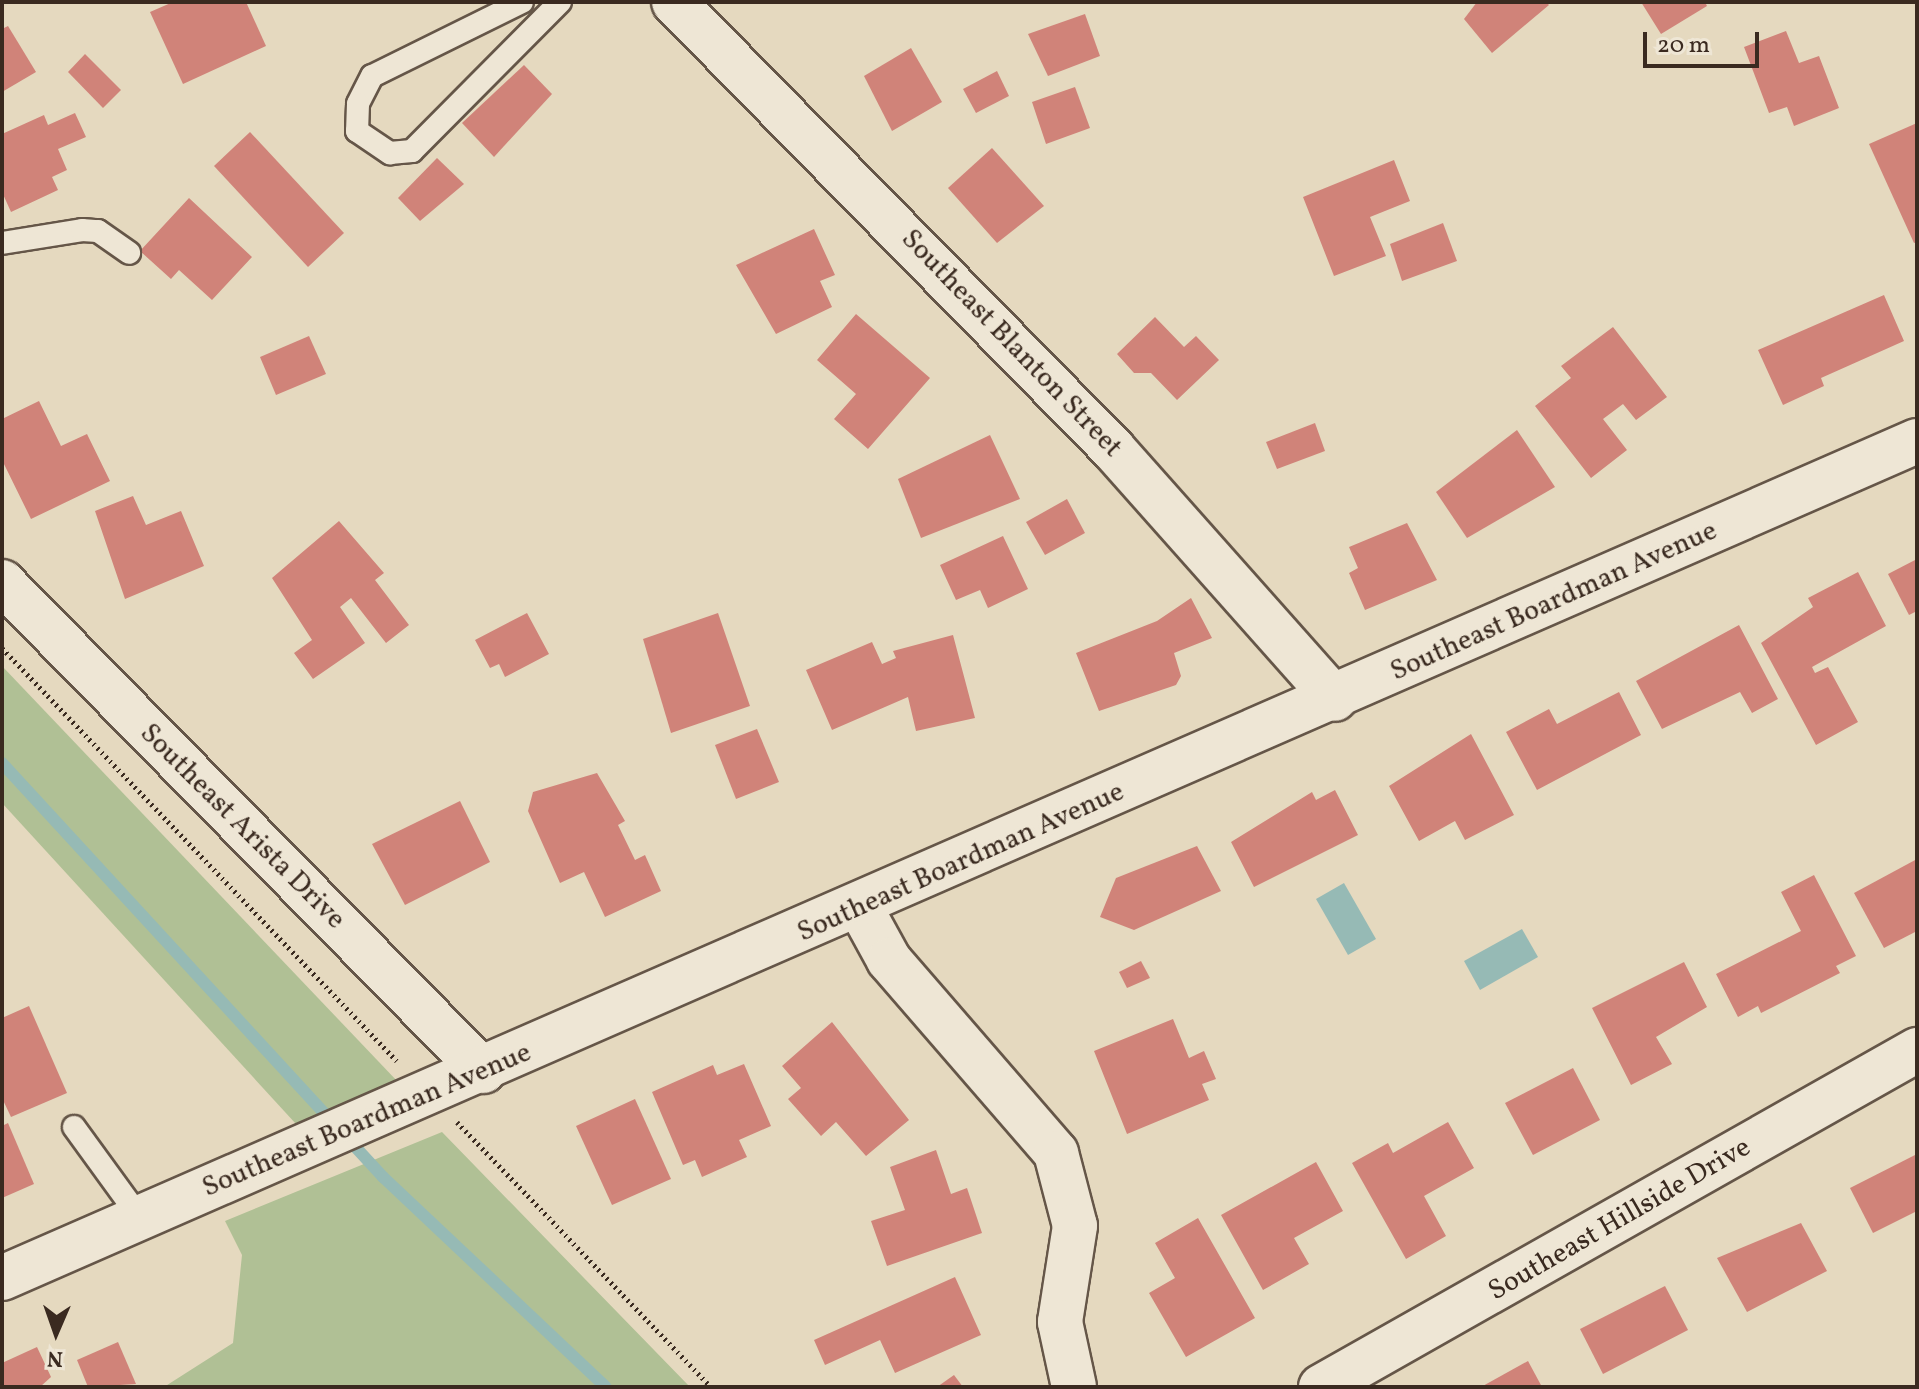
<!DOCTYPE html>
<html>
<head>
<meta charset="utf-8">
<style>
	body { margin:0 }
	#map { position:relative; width:1919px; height:1389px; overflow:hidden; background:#e5d9bf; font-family:Vollkorn,serif }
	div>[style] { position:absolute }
	.green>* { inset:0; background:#b0c095 }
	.water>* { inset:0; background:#96bab5 }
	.stream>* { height:12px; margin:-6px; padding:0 6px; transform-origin:6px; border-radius:6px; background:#96bab5 }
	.building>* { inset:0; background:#d08379 }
	.path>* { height:5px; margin-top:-2.5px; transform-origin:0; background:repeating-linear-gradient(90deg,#3a2a20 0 2px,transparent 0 6px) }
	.roads { filter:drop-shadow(2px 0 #655648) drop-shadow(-2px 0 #655648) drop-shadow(0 2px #655648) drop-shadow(0 -2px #655648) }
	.lane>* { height:22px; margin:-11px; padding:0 11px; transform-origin:11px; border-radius:11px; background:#eee6d5 }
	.street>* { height:44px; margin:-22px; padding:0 22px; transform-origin:22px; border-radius:22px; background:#eee6d5 }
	span { translate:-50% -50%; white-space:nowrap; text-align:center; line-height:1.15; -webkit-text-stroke:7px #eee6d5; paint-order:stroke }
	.street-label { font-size:28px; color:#3a2a20 }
	.frame { position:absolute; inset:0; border:4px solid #3a2a20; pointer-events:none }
	.north { position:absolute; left:16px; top:1293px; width:80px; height:80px; -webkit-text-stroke:6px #eee6d5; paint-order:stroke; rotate:182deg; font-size:22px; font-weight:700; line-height:32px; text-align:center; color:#3a2a20 }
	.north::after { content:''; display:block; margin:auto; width:28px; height:36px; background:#3a2a20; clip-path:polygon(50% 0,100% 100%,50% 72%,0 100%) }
	.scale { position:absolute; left:1643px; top:32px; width:116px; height:36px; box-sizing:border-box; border:4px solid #3a2a20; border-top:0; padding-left:10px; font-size:24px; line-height:28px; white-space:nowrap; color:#3a2a20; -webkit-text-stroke:6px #eee6d5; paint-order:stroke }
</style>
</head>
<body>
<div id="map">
	<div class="green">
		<i style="clip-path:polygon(2px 666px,398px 1082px,296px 1124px,2px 803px)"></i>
		<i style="clip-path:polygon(442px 1132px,690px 1387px,164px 1387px,233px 1343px,242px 1255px,225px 1221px)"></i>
	</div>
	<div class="water">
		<i style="clip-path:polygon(1344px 883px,1376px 939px,1348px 955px,1316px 899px)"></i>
		<i style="clip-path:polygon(1522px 929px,1538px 957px,1480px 990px,1464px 961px)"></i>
	</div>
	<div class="stream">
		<i style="left:2px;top:763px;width:563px;rotate:47.38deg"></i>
		<i style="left:383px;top:1177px;width:306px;rotate:43.3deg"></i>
	</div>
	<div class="building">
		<i style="clip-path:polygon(173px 2px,246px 2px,266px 46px,183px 84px,150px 12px)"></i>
		<i style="clip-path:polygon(1477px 2px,1546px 2px,1549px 5px,1492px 53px,1464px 19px)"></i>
		<i style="clip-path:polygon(1641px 2px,1705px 2px,1707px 6px,1661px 34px)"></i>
		<i style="clip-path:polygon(1085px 14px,1100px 56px,1048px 76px,1028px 34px)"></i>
		<i style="clip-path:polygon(8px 26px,36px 72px,2px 92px,2px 29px)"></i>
		<i style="clip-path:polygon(1786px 31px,1799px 63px,1819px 56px,1839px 108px,1794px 126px,1787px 107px,1769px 113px,1744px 47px)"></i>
		<i style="clip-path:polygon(911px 48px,942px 102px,892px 131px,864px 76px)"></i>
		<i style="clip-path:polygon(85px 54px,121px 90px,103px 108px,68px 72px)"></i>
		<i style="clip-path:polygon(524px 65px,552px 94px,494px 157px,462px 123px)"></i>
		<i style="clip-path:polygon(997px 71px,1009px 96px,976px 113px,963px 89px)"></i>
		<i style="clip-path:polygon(1075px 87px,1090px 128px,1046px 144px,1032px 102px)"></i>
		<i style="clip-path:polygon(75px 113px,86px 137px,58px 149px,67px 170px,52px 177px,58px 190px,11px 212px,2px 192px,2px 134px,44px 115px,48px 125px)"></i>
		<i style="clip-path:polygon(1917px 123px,1917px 242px,1914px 243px,1869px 144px)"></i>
		<i style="clip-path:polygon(250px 132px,344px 233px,308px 267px,214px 166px)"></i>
		<i style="clip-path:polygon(992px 148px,1044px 206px,997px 243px,948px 188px)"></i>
		<i style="clip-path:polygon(437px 158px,464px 184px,420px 221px,398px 198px)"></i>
		<i style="clip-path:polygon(1394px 160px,1410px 201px,1370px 217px,1386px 256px,1334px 276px,1303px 197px)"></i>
		<i style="clip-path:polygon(189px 198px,252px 257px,212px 300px,179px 270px,171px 279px,140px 251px)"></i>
		<i style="clip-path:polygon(1443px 223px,1457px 261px,1402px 281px,1390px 244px)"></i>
		<i style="clip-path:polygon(814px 229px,835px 275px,820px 281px,832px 307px,776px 334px,736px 265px)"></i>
		<i style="clip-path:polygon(1884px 295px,1904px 341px,1821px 378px,1824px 386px,1783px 405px,1758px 350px)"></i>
		<i style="clip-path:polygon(856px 314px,930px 378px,868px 449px,834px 419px,856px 394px,817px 360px)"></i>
		<i style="clip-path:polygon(1155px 317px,1184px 347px,1196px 336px,1219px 360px,1177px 400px,1151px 373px,1134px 373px,1117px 354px)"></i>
		<i style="clip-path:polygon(1613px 327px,1667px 397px,1636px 420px,1623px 404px,1603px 419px,1627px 450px,1591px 478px,1535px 406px,1571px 378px,1561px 366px)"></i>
		<i style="clip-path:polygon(309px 336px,326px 374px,276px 395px,260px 357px)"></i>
		<i style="clip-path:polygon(39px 401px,61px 446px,87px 434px,110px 481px,31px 519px,2px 460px,2px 419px)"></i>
		<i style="clip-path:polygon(1315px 423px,1325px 451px,1277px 469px,1266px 442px)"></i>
		<i style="clip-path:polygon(1517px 430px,1555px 487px,1467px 538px,1436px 492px)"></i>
		<i style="clip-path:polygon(990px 435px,1020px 499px,921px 538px,898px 479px)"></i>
		<i style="clip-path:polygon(133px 496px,146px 525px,181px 511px,204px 566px,125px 599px,95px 511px)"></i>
		<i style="clip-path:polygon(1067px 499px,1085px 533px,1045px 555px,1026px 522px)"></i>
		<i style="clip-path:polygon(339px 521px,384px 573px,375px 580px,409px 625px,386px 643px,351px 598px,340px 607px,365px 643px,313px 679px,294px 653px,312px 640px,272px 578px)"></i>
		<i style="clip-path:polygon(1407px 523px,1437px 580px,1365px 610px,1349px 573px,1358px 568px,1349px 547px)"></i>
		<i style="clip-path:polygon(1003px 536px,1028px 589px,988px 608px,980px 590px,956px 600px,940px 565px)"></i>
		<i style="clip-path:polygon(1917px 559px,1917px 611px,1909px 615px,1888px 574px)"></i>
		<i style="clip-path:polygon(1858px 572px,1886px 626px,1812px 667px,1815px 673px,1828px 667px,1858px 722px,1816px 745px,1761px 643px,1813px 607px,1808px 598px)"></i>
		<i style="clip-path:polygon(1191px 598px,1212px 638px,1174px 653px,1181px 676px,1176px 685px,1099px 711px,1076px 653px,1157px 621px)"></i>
		<i style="clip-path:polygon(527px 613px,549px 654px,505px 677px,499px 664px,490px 668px,475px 640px)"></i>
		<i style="clip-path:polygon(718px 613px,750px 706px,671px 733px,643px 639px)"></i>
		<i style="clip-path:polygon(1739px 625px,1778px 699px,1752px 713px,1740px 692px,1662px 729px,1636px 681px)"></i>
		<i style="clip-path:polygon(953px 635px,975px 718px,916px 731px,908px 697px,832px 730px,806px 670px,872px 642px,882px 664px,896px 658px,893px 651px)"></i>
		<i style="clip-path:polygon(1619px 692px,1641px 735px,1537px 790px,1506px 732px,1549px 709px,1557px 724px)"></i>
		<i style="clip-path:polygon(757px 729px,779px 782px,736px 799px,715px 745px)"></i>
		<i style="clip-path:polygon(1471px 734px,1514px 815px,1465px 840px,1455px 821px,1419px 841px,1389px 786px)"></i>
		<i style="clip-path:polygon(597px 773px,625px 821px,618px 825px,635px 860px,645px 855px,661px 891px,605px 917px,584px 872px,560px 883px,528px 811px,533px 792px)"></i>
		<i style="clip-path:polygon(1335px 790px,1358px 835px,1254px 887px,1231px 842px,1312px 792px,1316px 800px)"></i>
		<i style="clip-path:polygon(460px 801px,490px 862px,405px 905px,372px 844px)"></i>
		<i style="clip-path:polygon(1197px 846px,1221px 891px,1134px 930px,1100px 917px,1116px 878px)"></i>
		<i style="clip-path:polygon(1917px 859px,1917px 931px,1884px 948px,1854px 893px)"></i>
		<i style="clip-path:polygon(1814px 875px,1856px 956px,1836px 966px,1840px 973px,1761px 1013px,1758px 1006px,1738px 1017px,1716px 974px,1801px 931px,1781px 892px)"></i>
		<i style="clip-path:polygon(1141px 961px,1150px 978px,1127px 988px,1119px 972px)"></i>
		<i style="clip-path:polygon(1684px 962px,1707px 1007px,1656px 1037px,1672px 1064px,1631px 1085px,1592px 1008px)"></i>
		<i style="clip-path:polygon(29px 1006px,67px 1093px,11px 1117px,2px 1098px,2px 1018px)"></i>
		<i style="clip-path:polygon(1173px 1019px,1189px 1058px,1204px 1051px,1216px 1079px,1202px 1084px,1209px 1100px,1127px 1134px,1094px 1051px)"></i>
		<i style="clip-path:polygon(832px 1022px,909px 1120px,866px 1156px,836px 1122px,821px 1136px,788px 1099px,801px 1088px,782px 1066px)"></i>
		<i style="clip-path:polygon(744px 1064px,771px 1126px,739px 1140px,747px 1157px,702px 1177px,695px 1160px,683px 1165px,652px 1092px,713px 1065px,717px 1075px)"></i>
		<i style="clip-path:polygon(1573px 1068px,1600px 1120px,1533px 1155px,1505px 1103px)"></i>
		<i style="clip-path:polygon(635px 1099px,671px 1179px,612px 1205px,576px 1126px)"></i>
		<i style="clip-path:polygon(1448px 1122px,1474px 1168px,1424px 1196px,1446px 1236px,1406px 1259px,1352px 1163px,1388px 1143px,1393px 1153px)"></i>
		<i style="clip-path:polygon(8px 1123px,34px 1184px,2px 1198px,2px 1126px)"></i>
		<i style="clip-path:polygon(936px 1150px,951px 1194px,967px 1188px,982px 1233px,887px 1266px,871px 1221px,905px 1210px,890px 1167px)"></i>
		<i style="clip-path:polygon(1917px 1154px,1917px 1211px,1873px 1233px,1850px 1188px)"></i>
		<i style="clip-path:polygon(1316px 1162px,1343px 1211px,1294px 1238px,1309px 1264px,1263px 1290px,1221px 1215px)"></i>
		<i style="clip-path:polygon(1198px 1218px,1255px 1318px,1186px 1357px,1149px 1293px,1175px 1278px,1155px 1243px)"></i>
		<i style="clip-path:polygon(1801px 1223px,1827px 1271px,1747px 1312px,1717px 1258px)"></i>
		<i style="clip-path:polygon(955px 1277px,981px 1335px,895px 1373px,880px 1340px,825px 1365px,814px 1340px)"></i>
		<i style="clip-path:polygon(1665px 1286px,1688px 1330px,1603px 1374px,1580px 1329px)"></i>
		<i style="clip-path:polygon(118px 1342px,136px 1384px,88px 1387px,77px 1360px)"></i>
		<i style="clip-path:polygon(37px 1347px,51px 1377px,40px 1387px,2px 1387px,2px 1363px)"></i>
		<i style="clip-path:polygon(1528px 1361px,1542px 1387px,1481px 1387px)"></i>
		<i style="clip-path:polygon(954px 1375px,963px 1387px,937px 1387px)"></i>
	</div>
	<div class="path">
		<i style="left:2px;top:648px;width:571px;rotate:46.28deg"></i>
		<i style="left:457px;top:1122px;width:367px;rotate:46.2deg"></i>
	</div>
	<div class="roads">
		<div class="lane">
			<i style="left:522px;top:2px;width:167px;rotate:153.7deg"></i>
			<i style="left:372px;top:76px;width:31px;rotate:117deg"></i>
			<i style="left:358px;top:104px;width:27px;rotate:92deg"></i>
			<i style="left:357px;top:131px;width:40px;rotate:34deg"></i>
			<i style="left:390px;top:153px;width:22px;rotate:-5deg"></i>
			<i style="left:412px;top:151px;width:210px;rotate:-45.2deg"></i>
			<i style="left:2px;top:243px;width:81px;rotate:-9.2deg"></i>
			<i style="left:82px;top:230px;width:16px;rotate:4deg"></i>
			<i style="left:98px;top:231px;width:38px;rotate:35deg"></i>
			<i style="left:74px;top:1127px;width:112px;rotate:54deg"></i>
		</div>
		<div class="street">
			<i style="left:674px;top:2px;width:627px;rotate:45.52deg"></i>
			<i style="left:1113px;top:449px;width:334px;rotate:48.4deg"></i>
			<i style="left:2px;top:582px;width:686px;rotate:45.47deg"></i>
			<i style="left:860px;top:907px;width:60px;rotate:61.3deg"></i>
			<i style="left:889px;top:960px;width:255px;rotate:49.1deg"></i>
			<i style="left:1056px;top:1153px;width:75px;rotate:75.4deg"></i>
			<i style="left:1075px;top:1226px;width:97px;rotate:98.9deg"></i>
			<i style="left:1060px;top:1322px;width:66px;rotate:77.8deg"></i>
			<i style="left:2px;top:1278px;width:2090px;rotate:-23.61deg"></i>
			<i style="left:1321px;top:1387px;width:685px;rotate:-29.49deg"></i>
		</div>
	</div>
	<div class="street-label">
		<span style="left:1011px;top:344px;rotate:46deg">Southeast Blanton Street</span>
		<span style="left:1554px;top:602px;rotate:-24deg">Southeast Boardman Avenue</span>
		<span style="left:242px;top:827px;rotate:45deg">Southeast Arista Drive</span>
		<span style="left:961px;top:863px;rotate:-24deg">Southeast Boardman Avenue</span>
		<span style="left:367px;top:1121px;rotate:-23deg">Southeast Boardman Avenue</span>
		<span style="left:1620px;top:1220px;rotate:-30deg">Southeast Hillside Drive</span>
	</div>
	<div class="frame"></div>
	<div class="north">N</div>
	<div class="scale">20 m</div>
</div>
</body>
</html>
